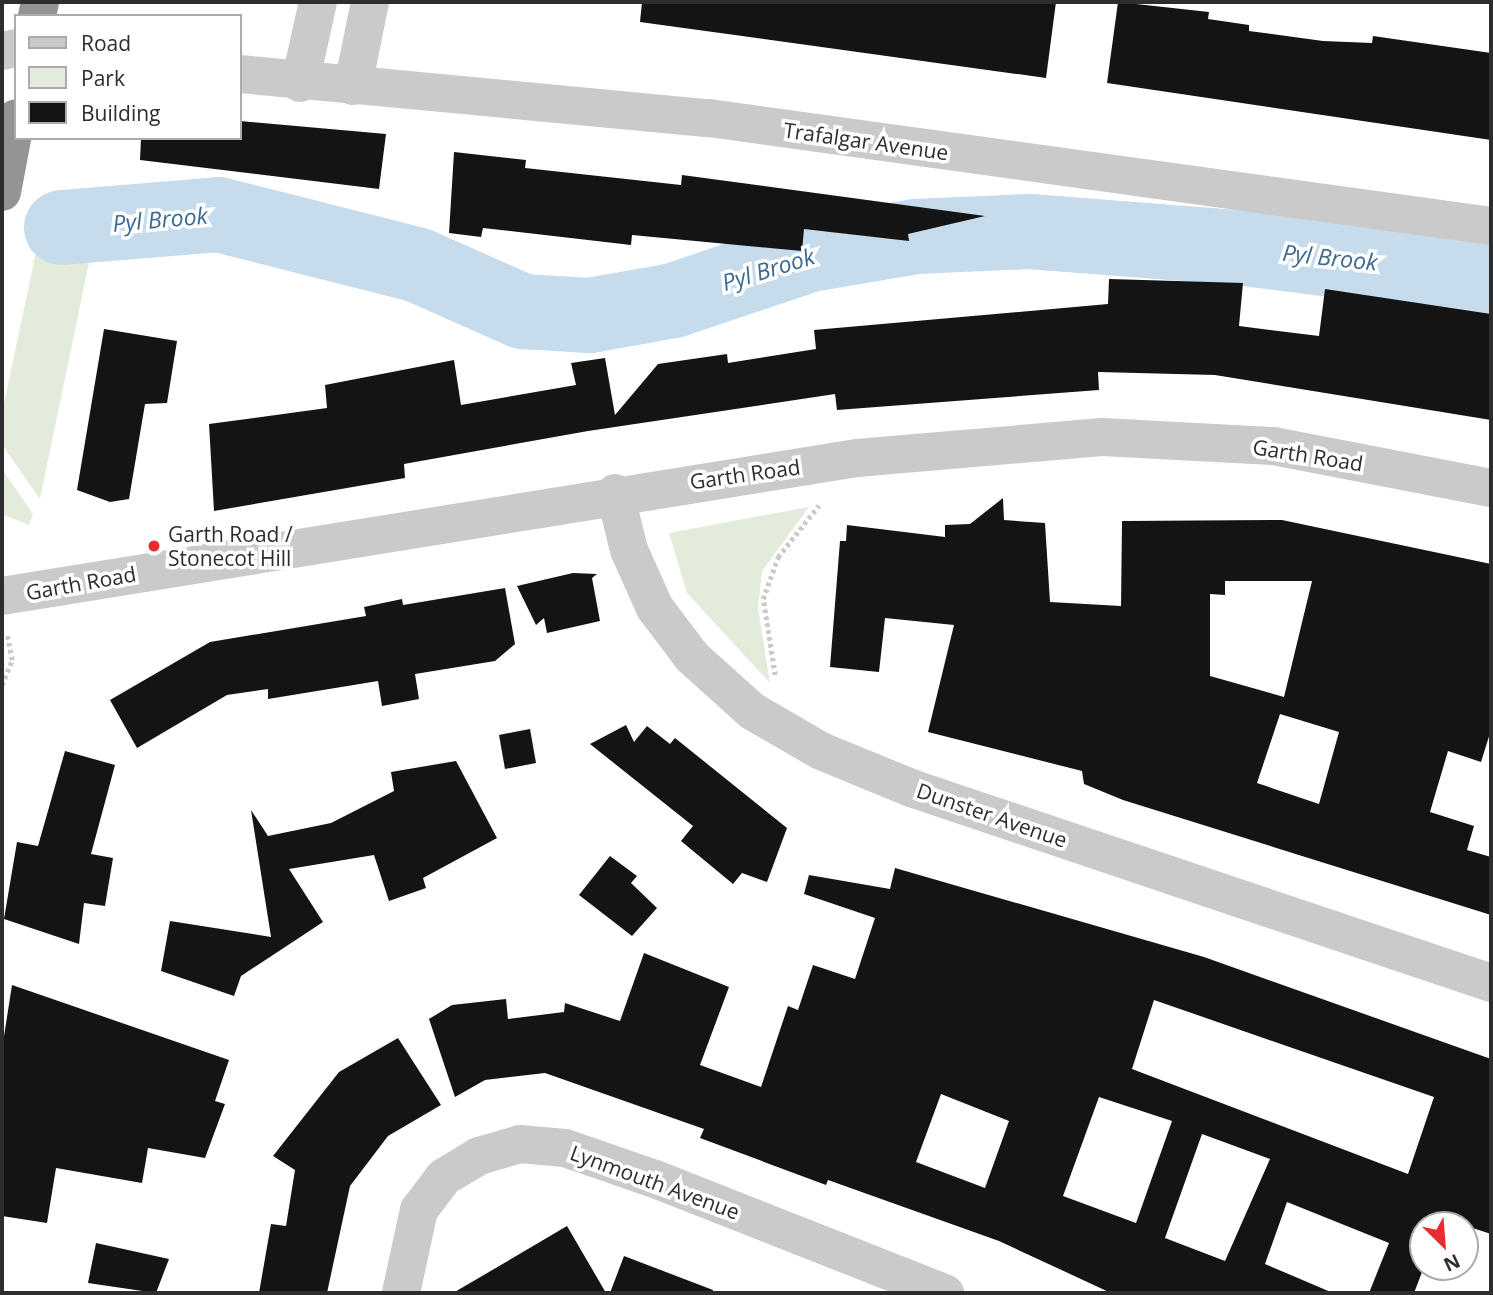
<!DOCTYPE html>
<html>
<head>
<meta charset="utf-8">
<style>
	body { margin:0 }
	#map { position:relative; width:1493px; height:1295px; overflow:hidden; background:#fff; font-family:"Open Sans",sans-serif }
	div>[style] { position:absolute }
	.green>* { inset:0; background:#e3ebdb }
	.river>* { height:75px; margin:-37.5px; padding:0 37.5px; transform-origin:37.5px; border-radius:37.5px; background:#c6dbeb }
	.building>* { inset:0; background:#141414 }
	.path>* { height:4.5px; margin-top:-2.25px; transform-origin:0; background:repeating-linear-gradient(90deg,#cacaca 0 3.5px,transparent 0 7px) }
	.minor>* { height:38px; margin:-19px; padding:0 19px; transform-origin:19px; border-radius:19px; background:#cacaca }
	.highway>* { height:38px; margin:-19px; padding:0 19px; transform-origin:19px; border-radius:19px; background:#949494 }
	.dots>* { width:19px; height:19px; translate:-50% -50%; box-sizing:border-box; border:4px solid #fff; border-radius:50% }
	span { translate:-50% -50%; white-space:nowrap; text-align:center; line-height:1.15; -webkit-text-stroke:7px #fff; paint-order:stroke }
	.street-label { font-size:21px; color:#2d2d2d }
	.poi-label { font-size:21px; color:#2d2d2d }
	.left { translate:0 -50%; text-align:left }
	.water-label { font-size:23px; color:#3b6a90; font-style:italic }
	.frame { position:absolute; inset:0; border:4px solid #2d2d2d; pointer-events:none }
	.legend { position:absolute; left:14px; top:14px; width:228px; height:126px; box-sizing:border-box; background:#fff; border:2px solid #ababab; margin:0; padding:9px 12px; list-style:none; font-size:21px; color:#2d2d2d }
	.legend li { display:flex; align-items:center; gap:14px; height:35px }
	.legend b { width:35px; border:2px solid #ababab }
	.north { position:absolute; left:1409px; top:1211px; width:70px; height:70px; box-sizing:border-box; background:#fff; border:2px solid #ababab; border-radius:50%; rotate:155deg; font-size:19px; font-weight:700; line-height:28px; text-align:center; color:#2d2d2d }
	.north::after { content:''; display:block; margin:auto; width:24px; height:32px; background:#e72d30; clip-path:polygon(50% 0,100% 100%,50% 72%,0 100%) }
</style>
</head>
<body>
<div id="map">
	<div class="green">
		<i style="clip-path:polygon(37px 247px,92px 248px,40px 499px,2px 445px,2px 413px)"></i>
		<i style="clip-path:polygon(2px 469px,33px 514px,29px 525px,2px 514px)"></i>
		<i style="clip-path:polygon(809px 507px,762px 571px,758px 608px,770px 683px,687px 593px,669px 533px)"></i>
	</div>
	<div class="river">
		<i style="left:61px;top:227px;width:158px;rotate:-4.7deg"></i>
		<i style="left:218px;top:214px;width:204px;rotate:14.2deg"></i>
		<i style="left:416px;top:264px;width:116px;rotate:23.9deg"></i>
		<i style="left:522px;top:311px;width:67px;rotate:3.4deg"></i>
		<i style="left:589px;top:315px;width:85px;rotate:-10.1deg"></i>
		<i style="left:673px;top:300px;width:145px;rotate:-18.6deg"></i>
		<i style="left:810px;top:254px;width:107px;rotate:-9.7deg"></i>
		<i style="left:915px;top:236px;width:114px;rotate:-2.5deg"></i>
		<i style="left:1029px;top:231px;width:209px;rotate:4.4deg"></i>
		<i style="left:1237px;top:247px;width:256px;rotate:7.2deg"></i>
	</div>
	<div class="building">
		<i style="clip-path:polygon(642px 2px,1056px 2px,1046px 78px,640px 22px)"></i>
		<i style="clip-path:polygon(1118px 2px,1209px 12px,1208px 19px,1249px 25px,1249px 31px,1323px 41px,1372px 43px,1373px 36px,1491px 53px,1491px 140px,1107px 83px)"></i>
		<i style="clip-path:polygon(240px 121px,386px 134px,379px 189px,140px 160px,141px 138px,240px 138px)"></i>
		<i style="clip-path:polygon(454px 152px,526px 160px,525px 168px,681px 185px,682px 175px,985px 216px,908px 234px,909px 241px,804px 229px,802px 251px,632px 235px,631px 245px,483px 228px,481px 237px,449px 233px)"></i>
		<i style="clip-path:polygon(1109px 279px,1243px 283px,1239px 326px,1319px 336px,1325px 289px,1491px 314px,1491px 420px,1215px 375px,1098px 372px,1099px 390px,837px 410px,835px 394px,588px 431px,404px 464px,405px 478px,214px 511px,209px 424px,327px 408px,325px 385px,454px 360px,461px 405px,576px 385px,571px 363px,605px 358px,615px 415px,658px 364px,727px 354px,728px 363px,816px 349px,814px 330px,1108px 304px)"></i>
		<i style="clip-path:polygon(104px 329px,177px 341px,167px 403px,145px 404px,129px 499px,110px 502px,77px 490px)"></i>
		<i style="clip-path:polygon(evenodd,1003px 498px,1004px 520px,1045px 523px,1050px 602px,1121px 606px,1122px 521px,1282px 520px,1491px 564px,1491px 730px,1481px 762px,1448px 751px,1430px 812px,1474px 826px,1467px 850px,1491px 857px,1491px 915px,1123px 800px,1084px 784px,1082px 771px,928px 732px,954px 625px,885px 618px,879px 672px,830px 667px,840px 541px,846px 541px,847px 525px,945px 537px,945px 525px,970px 524px,1003px 498px,1225px 581px,1312px 581px,1284px 697px,1210px 676px,1210px 594px,1225px 595px,1225px 581px,1003px 498px,1280px 714px,1339px 732px,1319px 804px,1257px 783px,1280px 714px)"></i>
		<i style="clip-path:polygon(573px 573px,597px 574px,592px 578px,600px 621px,547px 633px,544px 618px,536px 625px,517px 586px)"></i>
		<i style="clip-path:polygon(505px 588px,515px 644px,495px 661px,415px 674px,419px 699px,382px 706px,378px 681px,268px 699px,268px 689px,227px 695px,137px 748px,110px 700px,210px 642px,366px 616px,364px 607px,402px 599px,403px 605px)"></i>
		<i style="clip-path:polygon(626px 725px,634px 742px,647px 726px,670px 744px,675px 738px,787px 828px,767px 882px,742px 873px,733px 884px,681px 841px,693px 826px,590px 744px)"></i>
		<i style="clip-path:polygon(530px 729px,536px 763px,505px 769px,499px 735px)"></i>
		<i style="clip-path:polygon(65px 751px,115px 765px,91px 854px,113px 858px,105px 906px,84px 903px,79px 944px,4px 919px,17px 842px,38px 846px)"></i>
		<i style="clip-path:polygon(456px 761px,497px 838px,423px 878px,426px 888px,389px 901px,374px 855px,289px 869px,323px 922px,241px 976px,234px 996px,161px 971px,170px 921px,271px 937px,251px 810px,268px 836px,331px 823px,394px 791px,391px 772px)"></i>
		<i style="clip-path:polygon(610px 856px,637px 876px,631px 883px,657px 908px,632px 936px,579px 895px)"></i>
		<i style="clip-path:polygon(evenodd,895px 868px,1204px 957px,1491px 1059px,1491px 1234px,1442px 1218px,1439px 1225px,1423px 1225px,1424px 1267px,1414px 1293px,1369px 1293px,1389px 1243px,1287px 1202px,1265px 1264px,1333px 1293px,1111px 1293px,999px 1241px,828px 1180px,826px 1185px,700px 1138px,704px 1129px,545px 1073px,485px 1080px,455px 1097px,429px 1019px,452px 1005px,506px 999px,508px 1019px,564px 1012px,565px 1003px,620px 1021px,644px 953px,729px 987px,700px 1065px,761px 1087px,788px 1006px,798px 1010px,813px 965px,855px 979px,875px 918px,804px 894px,809px 875px,890px 889px,895px 868px,1154px 1000px,1434px 1097px,1408px 1174px,1132px 1069px,1154px 1000px,895px 868px,941px 1094px,1009px 1121px,985px 1188px,916px 1162px,941px 1094px,895px 868px,1099px 1097px,1172px 1121px,1136px 1223px,1063px 1196px,1099px 1097px,895px 868px,1202px 1134px,1270px 1159px,1225px 1261px,1165px 1238px,1202px 1134px)"></i>
		<i style="clip-path:polygon(12px 985px,229px 1060px,215px 1101px,225px 1104px,205px 1158px,148px 1148px,142px 1183px,56px 1168px,47px 1223px,2px 1216px,2px 1049px)"></i>
		<i style="clip-path:polygon(398px 1038px,441px 1105px,388px 1136px,350px 1186px,327px 1293px,259px 1293px,271px 1224px,286px 1226px,295px 1170px,273px 1156px,339px 1072px)"></i>
		<i style="clip-path:polygon(567px 1226px,606px 1293px,453px 1293px,506px 1262px)"></i>
		<i style="clip-path:polygon(96px 1243px,169px 1259px,156px 1293px,88px 1283px)"></i>
		<i style="clip-path:polygon(624px 1256px,713px 1290px,712px 1293px,610px 1293px)"></i>
	</div>
	<div class="path">
		<i style="left:775px;top:675px;width:77px;rotate:-99deg"></i>
		<i style="left:763px;top:599px;width:45px;rotate:-70.3deg"></i>
		<i style="left:778px;top:557px;width:66px;rotate:-51.7deg"></i>
		<i style="left:2px;top:685px;width:27px;rotate:-68deg"></i>
		<i style="left:12px;top:660px;width:26px;rotate:-101deg"></i>
	</div>
	<div class="minor">
		<i style="left:2px;top:51px;width:14px;rotate:-12deg"></i>
		<i style="left:240px;top:74px;width:471px;rotate:5.4deg"></i>
		<i style="left:709px;top:118px;width:789px;rotate:7.86deg"></i>
		<i style="left:300px;top:83px;width:83px;rotate:-77.5deg"></i>
		<i style="left:353px;top:86px;width:86px;rotate:-78.6deg"></i>
		<i style="left:615px;top:493px;width:59px;rotate:76.2deg"></i>
		<i style="left:629px;top:550px;width:64px;rotate:65.9deg"></i>
		<i style="left:655px;top:608px;width:61px;rotate:52.9deg"></i>
		<i style="left:692px;top:657px;width:81px;rotate:42deg"></i>
		<i style="left:752px;top:711px;width:80px;rotate:30.1deg"></i>
		<i style="left:821px;top:751px;width:97px;rotate:22.3deg"></i>
		<i style="left:911px;top:788px;width:612px;rotate:18.58deg"></i>
		<i style="left:2px;top:596px;width:866px;rotate:-9.17deg"></i>
		<i style="left:857px;top:458px;width:246px;rotate:-4.9deg"></i>
		<i style="left:1102px;top:437px;width:171px;rotate:3deg"></i>
		<i style="left:1273px;top:446px;width:222px;rotate:10.9deg"></i>
		<i style="left:401px;top:1293px;width:85px;rotate:-77.8deg"></i>
		<i style="left:419px;top:1210px;width:41px;rotate:-52.9deg"></i>
		<i style="left:444px;top:1177px;width:41px;rotate:-31deg"></i>
		<i style="left:479px;top:1156px;width:43px;rotate:-16.3deg"></i>
		<i style="left:520px;top:1144px;width:45px;rotate:5.1deg"></i>
		<i style="left:565px;top:1148px;width:95px;rotate:19deg"></i>
		<i style="left:655px;top:1179px;width:312px;rotate:21.5deg"></i>
	</div>
	<div class="highway">
		<i style="left:37px;top:16px;width:14px;rotate:-78deg"></i>
		<i style="left:2px;top:192px;width:75px;rotate:-79.3deg"></i>
	</div>
	<div class="dots">
		<i style="left:154px;top:546px;background:#e72d30"></i>
	</div>
	<div class="street-label">
		<span style="left:866px;top:141px;rotate:8deg">Trafalgar Avenue</span>
		<span style="left:1308px;top:455px;rotate:9deg">Garth Road</span>
		<span style="left:745px;top:474px;rotate:-8deg">Garth Road</span>
		<span style="left:81px;top:583px;rotate:-10deg">Garth Road</span>
		<span style="left:992px;top:815px;rotate:19deg">Dunster Avenue</span>
		<span style="left:655px;top:1182px;rotate:20deg">Lynmouth Avenue</span>
	</div>
	<div class="poi-label">
		<span class="left" style="left:168px;top:546px">Garth Road /<br>Stonecot Hill</span>
	</div>
	<div class="water-label">
		<span style="left:160px;top:219px;rotate:-5deg">Pyl Brook</span>
		<span style="left:1330px;top:257px;rotate:6deg">Pyl Brook</span>
		<span style="left:768px;top:269px;rotate:-17deg">Pyl Brook</span>
	</div>
	<div class="frame"></div>
	<ul class="legend">
	<li><b style="height:9px;background:#cacaca"></b>Road</li>
	<li><b style="height:19px;background:#e3ebdb"></b>Park</li>
	<li><b style="height:19px;background:#141414"></b>Building</li>
	</ul>
	<div class="north">N</div>
</div>
</body>
</html>
